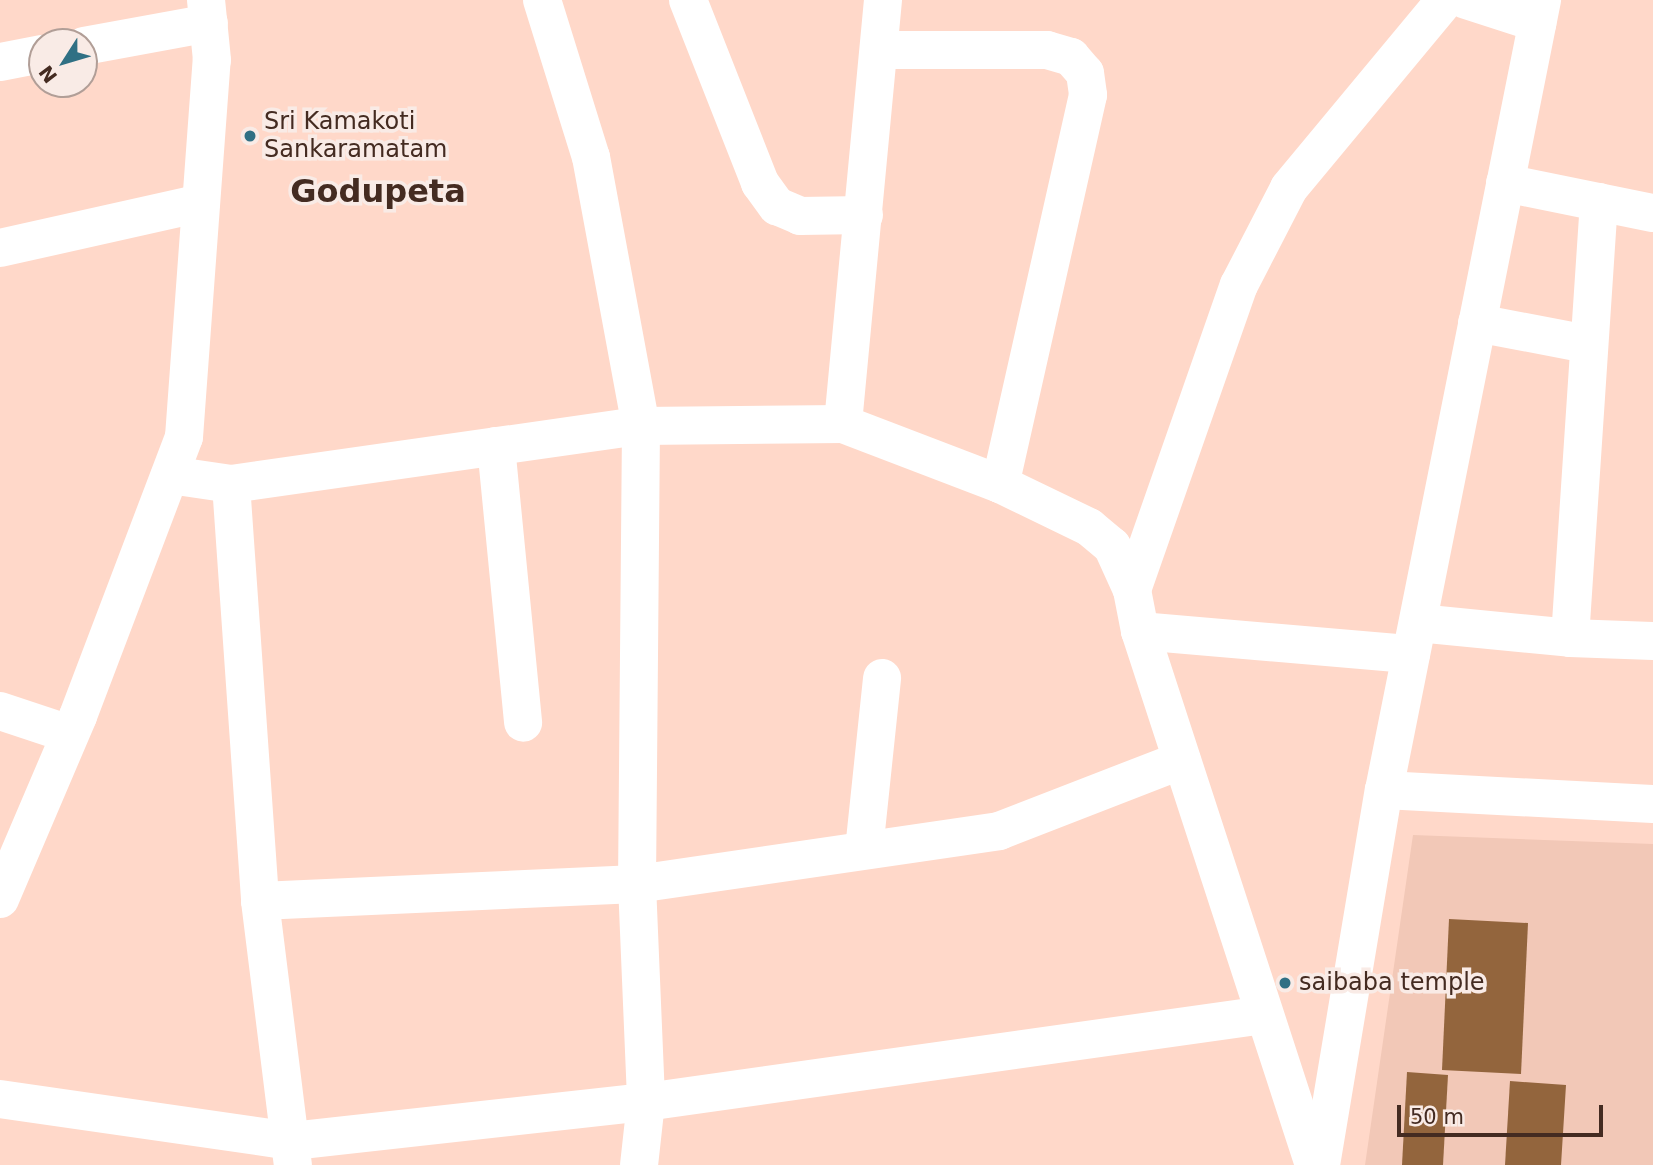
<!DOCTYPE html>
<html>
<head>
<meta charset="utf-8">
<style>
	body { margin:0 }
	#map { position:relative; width:1653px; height:1165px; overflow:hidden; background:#ffd8c9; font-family:"DejaVu Sans",sans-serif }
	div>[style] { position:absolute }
	.built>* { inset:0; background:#f2c8b7 }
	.building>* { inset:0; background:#93653d }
	.minor>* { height:38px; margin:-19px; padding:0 19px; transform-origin:19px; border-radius:19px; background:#fff }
	.dots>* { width:19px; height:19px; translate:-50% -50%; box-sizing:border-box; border:4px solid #f9ebe6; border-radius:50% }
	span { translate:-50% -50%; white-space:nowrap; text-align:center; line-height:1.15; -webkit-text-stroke:7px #f9ebe6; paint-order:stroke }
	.poi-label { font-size:24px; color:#442b21 }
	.left { translate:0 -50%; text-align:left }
	.district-label { font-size:32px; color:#442b21; font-weight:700 }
	.north { position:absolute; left:28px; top:28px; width:70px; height:70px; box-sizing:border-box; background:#f9ebe6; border:2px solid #b19e97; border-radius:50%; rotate:233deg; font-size:19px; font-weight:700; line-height:28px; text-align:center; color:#442b21 }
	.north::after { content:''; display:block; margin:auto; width:24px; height:32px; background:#307084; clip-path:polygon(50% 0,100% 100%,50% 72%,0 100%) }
	.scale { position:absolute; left:1397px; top:1105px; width:206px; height:32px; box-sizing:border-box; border:4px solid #442b21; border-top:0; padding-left:9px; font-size:21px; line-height:24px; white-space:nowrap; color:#442b21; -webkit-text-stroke:5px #f9ebe6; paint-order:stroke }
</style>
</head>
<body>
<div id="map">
	<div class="built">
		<i style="clip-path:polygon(1413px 835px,1653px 844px,1653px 1165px,1365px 1165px)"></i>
	</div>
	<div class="building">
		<i style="clip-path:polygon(1449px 919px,1528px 923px,1521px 1074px,1442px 1070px)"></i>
		<i style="clip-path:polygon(1407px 1072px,1448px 1075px,1443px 1165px,1402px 1165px)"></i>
		<i style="clip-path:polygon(1510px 1081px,1566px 1085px,1561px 1165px,1505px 1165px)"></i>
	</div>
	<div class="minor">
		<i style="left:542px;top:0;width:164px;rotate:72.7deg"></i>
		<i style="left:591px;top:157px;width:274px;rotate:79.5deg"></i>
		<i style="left:641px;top:426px;width:458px;rotate:90.5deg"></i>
		<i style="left:637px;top:884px;width:218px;rotate:87.6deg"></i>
		<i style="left:646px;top:1102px;width:63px;rotate:96.3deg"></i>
		<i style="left:688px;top:0;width:197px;rotate:68.5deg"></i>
		<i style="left:760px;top:183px;width:29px;rotate:54deg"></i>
		<i style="left:777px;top:206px;width:25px;rotate:23deg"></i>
		<i style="left:800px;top:216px;width:64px;rotate:-0.9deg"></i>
		<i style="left:883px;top:0;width:426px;rotate:95.4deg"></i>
		<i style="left:843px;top:424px;width:168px;rotate:20.9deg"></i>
		<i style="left:1000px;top:484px;width:99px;rotate:25.8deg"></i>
		<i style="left:1089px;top:527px;width:30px;rotate:40deg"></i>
		<i style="left:1112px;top:546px;width:48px;rotate:65.6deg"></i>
		<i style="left:1132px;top:590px;width:42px;rotate:79deg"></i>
		<i style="left:1140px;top:631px;width:562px;rotate:71.95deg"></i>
		<i style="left:1466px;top:0;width:75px;rotate:17.9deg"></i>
		<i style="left:84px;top:46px;width:127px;rotate:-10.4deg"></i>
		<i style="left:881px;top:50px;width:166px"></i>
		<i style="left:1047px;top:50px;width:25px;rotate:16deg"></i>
		<i style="left:1071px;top:57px;width:21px;rotate:49deg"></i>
		<i style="left:1085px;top:73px;width:22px;rotate:82deg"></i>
		<i style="left:1088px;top:95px;width:399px;rotate:102.7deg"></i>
		<i style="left:0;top:62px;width:43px;rotate:-10.8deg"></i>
		<i style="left:1505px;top:183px;width:151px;rotate:11.5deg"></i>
		<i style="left:0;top:248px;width:206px;rotate:-12.6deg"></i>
		<i style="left:1477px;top:323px;width:112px;rotate:10.8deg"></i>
		<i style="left:496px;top:446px;width:278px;rotate:84.4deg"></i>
		<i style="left:170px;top:475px;width:62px;rotate:8.4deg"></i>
		<i style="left:231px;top:484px;width:414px;rotate:-8.1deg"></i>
		<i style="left:641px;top:426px;width:202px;rotate:-0.6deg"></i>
		<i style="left:231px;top:484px;width:418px;rotate:86deg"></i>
		<i style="left:260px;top:901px;width:266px;rotate:82.9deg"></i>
		<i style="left:1132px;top:590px;width:323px;rotate:-70.7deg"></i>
		<i style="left:1239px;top:285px;width:109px;rotate:-62.7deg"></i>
		<i style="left:1289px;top:188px;width:244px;rotate:-50.3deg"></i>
		<i style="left:1418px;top:623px;width:153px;rotate:5.6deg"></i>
		<i style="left:1570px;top:638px;width:83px;rotate:2.1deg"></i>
		<i style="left:1140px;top:631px;width:272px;rotate:4.9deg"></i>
		<i style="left:1570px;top:638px;width:437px;rotate:-86.2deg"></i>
		<i style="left:0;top:711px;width:73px;rotate:18.4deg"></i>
		<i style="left:1384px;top:790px;width:269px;rotate:3deg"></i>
		<i style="left:864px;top:850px;width:173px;rotate:-84deg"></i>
		<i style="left:0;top:899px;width:199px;rotate:-66.9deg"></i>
		<i style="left:78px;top:716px;width:298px;rotate:-69.2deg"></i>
		<i style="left:184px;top:437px;width:378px;rotate:-85.8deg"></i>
		<i style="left:212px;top:60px;width:60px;rotate:-95.7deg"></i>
		<i style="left:260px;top:901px;width:377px;rotate:-2.6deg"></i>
		<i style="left:637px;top:884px;width:366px;rotate:-8.3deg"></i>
		<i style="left:999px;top:831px;width:196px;rotate:-21.2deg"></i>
		<i style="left:0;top:1099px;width:295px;rotate:8.2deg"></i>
		<i style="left:292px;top:1141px;width:356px;rotate:-6.3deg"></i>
		<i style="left:646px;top:1102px;width:624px;rotate:-8.01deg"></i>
		<i style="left:1321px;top:1165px;width:380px;rotate:-80.5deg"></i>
		<i style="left:1384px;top:790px;width:806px;rotate:-78.69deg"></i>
	</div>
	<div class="dots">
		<i style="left:250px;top:136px;background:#307084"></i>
		<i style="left:1285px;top:983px;background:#307084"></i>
	</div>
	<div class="poi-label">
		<span class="left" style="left:264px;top:136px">Sri Kamakoti<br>Sankaramatam</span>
		<span class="left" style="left:1299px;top:983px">saibaba temple</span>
	</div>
	<div class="district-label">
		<span style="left:378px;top:191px">Godupeta</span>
	</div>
	<div class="north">N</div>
	<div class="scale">50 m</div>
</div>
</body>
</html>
